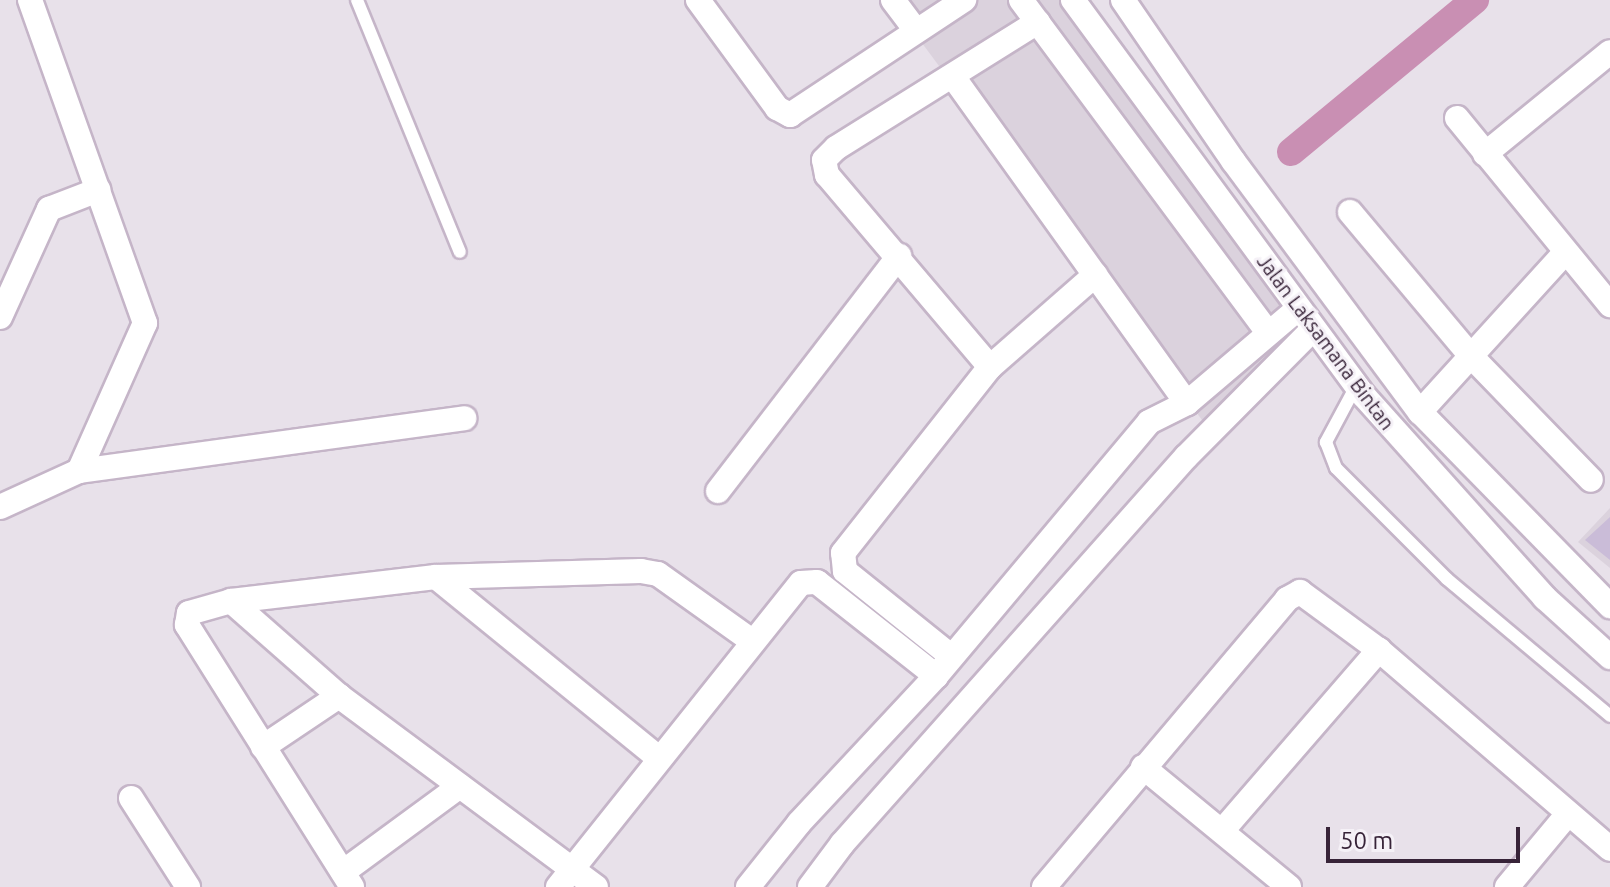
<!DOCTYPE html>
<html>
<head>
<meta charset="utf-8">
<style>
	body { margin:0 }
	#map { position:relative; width:1610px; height:887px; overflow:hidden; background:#e8e1ea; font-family:Ubuntu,sans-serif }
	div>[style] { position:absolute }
	.built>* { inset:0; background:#dbd2dd }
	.green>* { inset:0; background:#cabcd8 }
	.canal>* { height:28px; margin:-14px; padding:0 14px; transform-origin:14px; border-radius:14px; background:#c98fb3 }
	.roads { filter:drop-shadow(2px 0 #c5b5c8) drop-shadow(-2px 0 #c5b5c8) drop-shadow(0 2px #c5b5c8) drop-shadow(0 -2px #c5b5c8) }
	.lane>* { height:12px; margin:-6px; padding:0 6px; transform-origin:6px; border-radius:6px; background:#fff }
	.street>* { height:24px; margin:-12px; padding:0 12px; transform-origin:12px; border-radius:12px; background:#fff }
	.secondary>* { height:24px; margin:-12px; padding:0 12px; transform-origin:12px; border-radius:12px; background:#fff }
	span { translate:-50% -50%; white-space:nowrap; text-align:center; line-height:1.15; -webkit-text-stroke:6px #f5f1f7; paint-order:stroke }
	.street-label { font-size:20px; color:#372338 }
	.scale { position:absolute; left:1326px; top:827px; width:194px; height:36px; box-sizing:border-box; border:4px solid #372338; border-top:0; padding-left:10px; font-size:24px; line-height:28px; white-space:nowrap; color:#372338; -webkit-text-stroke:6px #f5f1f7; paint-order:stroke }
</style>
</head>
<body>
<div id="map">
	<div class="built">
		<i style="clip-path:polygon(890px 0,1089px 0,1325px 327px,1205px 424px)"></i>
		<i style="clip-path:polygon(1610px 508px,1610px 568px,1578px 542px)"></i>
	</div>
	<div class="green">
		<i style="clip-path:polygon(1610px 517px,1610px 560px,1585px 540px)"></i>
	</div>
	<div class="canal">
		<i style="left:1291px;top:152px;width:239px;rotate:-39.6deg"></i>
	</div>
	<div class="roads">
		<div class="lane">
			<i style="left:357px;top:0;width:272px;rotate:67.8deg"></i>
			<i style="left:1356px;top:386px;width:64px;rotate:118.2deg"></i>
			<i style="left:1326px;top:442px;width:28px;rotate:69deg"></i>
			<i style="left:1336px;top:468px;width:157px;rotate:45deg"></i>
			<i style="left:1447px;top:579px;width:213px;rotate:40deg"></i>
		</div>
		<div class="street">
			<i style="left:30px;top:0;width:343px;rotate:70.4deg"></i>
			<i style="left:145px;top:323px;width:162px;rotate:114deg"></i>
			<i style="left:698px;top:0;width:134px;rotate:53.8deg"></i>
			<i style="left:777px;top:108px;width:15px;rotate:28deg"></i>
			<i style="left:790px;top:115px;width:209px;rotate:-33.5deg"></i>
			<i style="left:893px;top:0;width:38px;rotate:53deg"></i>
			<i style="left:1021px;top:0;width:415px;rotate:53.4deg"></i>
			<i style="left:954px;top:78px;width:400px;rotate:54.4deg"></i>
			<i style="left:1457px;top:118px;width:242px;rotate:50.7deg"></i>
			<i style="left:1485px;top:154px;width:161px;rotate:-39.2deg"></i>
			<i style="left:1350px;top:212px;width:185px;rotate:50deg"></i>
			<i style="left:1469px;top:354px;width:175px;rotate:45.9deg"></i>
			<i style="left:0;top:317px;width:119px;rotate:-65.6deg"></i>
			<i style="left:49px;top:209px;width:53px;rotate:-21.2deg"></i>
			<i style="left:990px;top:367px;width:252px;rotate:-130.3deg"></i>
			<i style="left:827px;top:175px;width:15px;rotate:-101deg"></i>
			<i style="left:824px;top:160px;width:17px;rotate:-45deg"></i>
			<i style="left:836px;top:148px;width:238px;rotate:-32deg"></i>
			<i style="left:1420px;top:412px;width:214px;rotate:-47.7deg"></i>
			<i style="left:718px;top:491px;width:297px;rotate:-52.4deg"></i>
			<i style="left:0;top:507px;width:87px;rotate:-24.5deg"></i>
			<i style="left:79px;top:471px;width:389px;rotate:-7.8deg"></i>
			<i style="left:436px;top:577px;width:287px;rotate:39.1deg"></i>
			<i style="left:231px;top:601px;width:144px;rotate:41.3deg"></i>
			<i style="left:339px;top:696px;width:320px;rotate:36.6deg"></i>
			<i style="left:951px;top:656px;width:136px;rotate:-141.3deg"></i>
			<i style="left:845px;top:571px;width:18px;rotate:-96deg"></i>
			<i style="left:843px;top:553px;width:237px;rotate:-51.7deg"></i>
			<i style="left:990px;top:367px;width:140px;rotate:-41.2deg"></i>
			<i style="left:263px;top:747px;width:92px;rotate:-33.9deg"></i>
			<i style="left:1143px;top:767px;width:189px;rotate:39.4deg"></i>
			<i style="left:131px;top:798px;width:106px;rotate:57.4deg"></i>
			<i style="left:1222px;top:831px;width:240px;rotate:-49.1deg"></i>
			<i style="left:343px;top:872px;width:145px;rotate:-36.3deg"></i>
			<i style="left:352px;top:887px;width:310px;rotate:-122.2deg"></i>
			<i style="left:187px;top:625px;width:12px;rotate:-81deg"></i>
			<i style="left:189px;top:613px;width:44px;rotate:-15.9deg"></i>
			<i style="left:231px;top:601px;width:206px;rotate:-6.7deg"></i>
			<i style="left:436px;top:577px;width:205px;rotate:-1.7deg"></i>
			<i style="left:641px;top:571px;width:17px;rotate:10deg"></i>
			<i style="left:658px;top:574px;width:115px;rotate:35.5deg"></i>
			<i style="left:558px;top:887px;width:389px;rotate:-51.4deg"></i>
			<i style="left:801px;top:583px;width:16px;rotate:-4deg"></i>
			<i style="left:817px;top:582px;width:152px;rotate:38.3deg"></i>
			<i style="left:748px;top:887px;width:82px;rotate:-51.4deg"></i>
			<i style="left:799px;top:823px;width:201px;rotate:-47deg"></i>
			<i style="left:936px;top:676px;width:331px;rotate:-50deg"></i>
			<i style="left:1149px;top:422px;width:42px;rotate:-26.6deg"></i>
			<i style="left:1187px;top:403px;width:145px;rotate:-40.3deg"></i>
			<i style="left:810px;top:887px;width:54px;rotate:-53.3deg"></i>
			<i style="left:842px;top:844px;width:518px;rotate:-48.37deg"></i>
			<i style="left:1186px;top:457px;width:180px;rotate:-45.2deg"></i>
			<i style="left:1044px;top:887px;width:377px;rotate:-49.8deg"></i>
			<i style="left:1287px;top:599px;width:15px;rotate:-28deg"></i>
			<i style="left:1300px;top:592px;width:98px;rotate:36.3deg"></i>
			<i style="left:1379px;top:650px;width:305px;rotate:40.7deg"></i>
			<i style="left:1507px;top:887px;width:94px;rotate:-50.2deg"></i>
		</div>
		<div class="secondary">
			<i style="left:1073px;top:0;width:491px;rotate:53.7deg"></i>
			<i style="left:1364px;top:396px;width:271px;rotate:48.1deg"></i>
			<i style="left:1545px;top:598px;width:88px;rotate:42.2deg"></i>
			<i style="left:1123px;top:0;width:196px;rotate:55.6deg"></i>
			<i style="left:1234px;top:162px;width:312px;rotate:53.4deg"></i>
			<i style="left:1420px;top:412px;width:272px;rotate:45.6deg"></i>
		</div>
	</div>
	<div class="street-label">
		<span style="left:1326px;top:342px;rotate:53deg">Jalan Laksamana Bintan</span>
	</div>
	<div class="scale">50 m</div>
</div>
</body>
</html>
